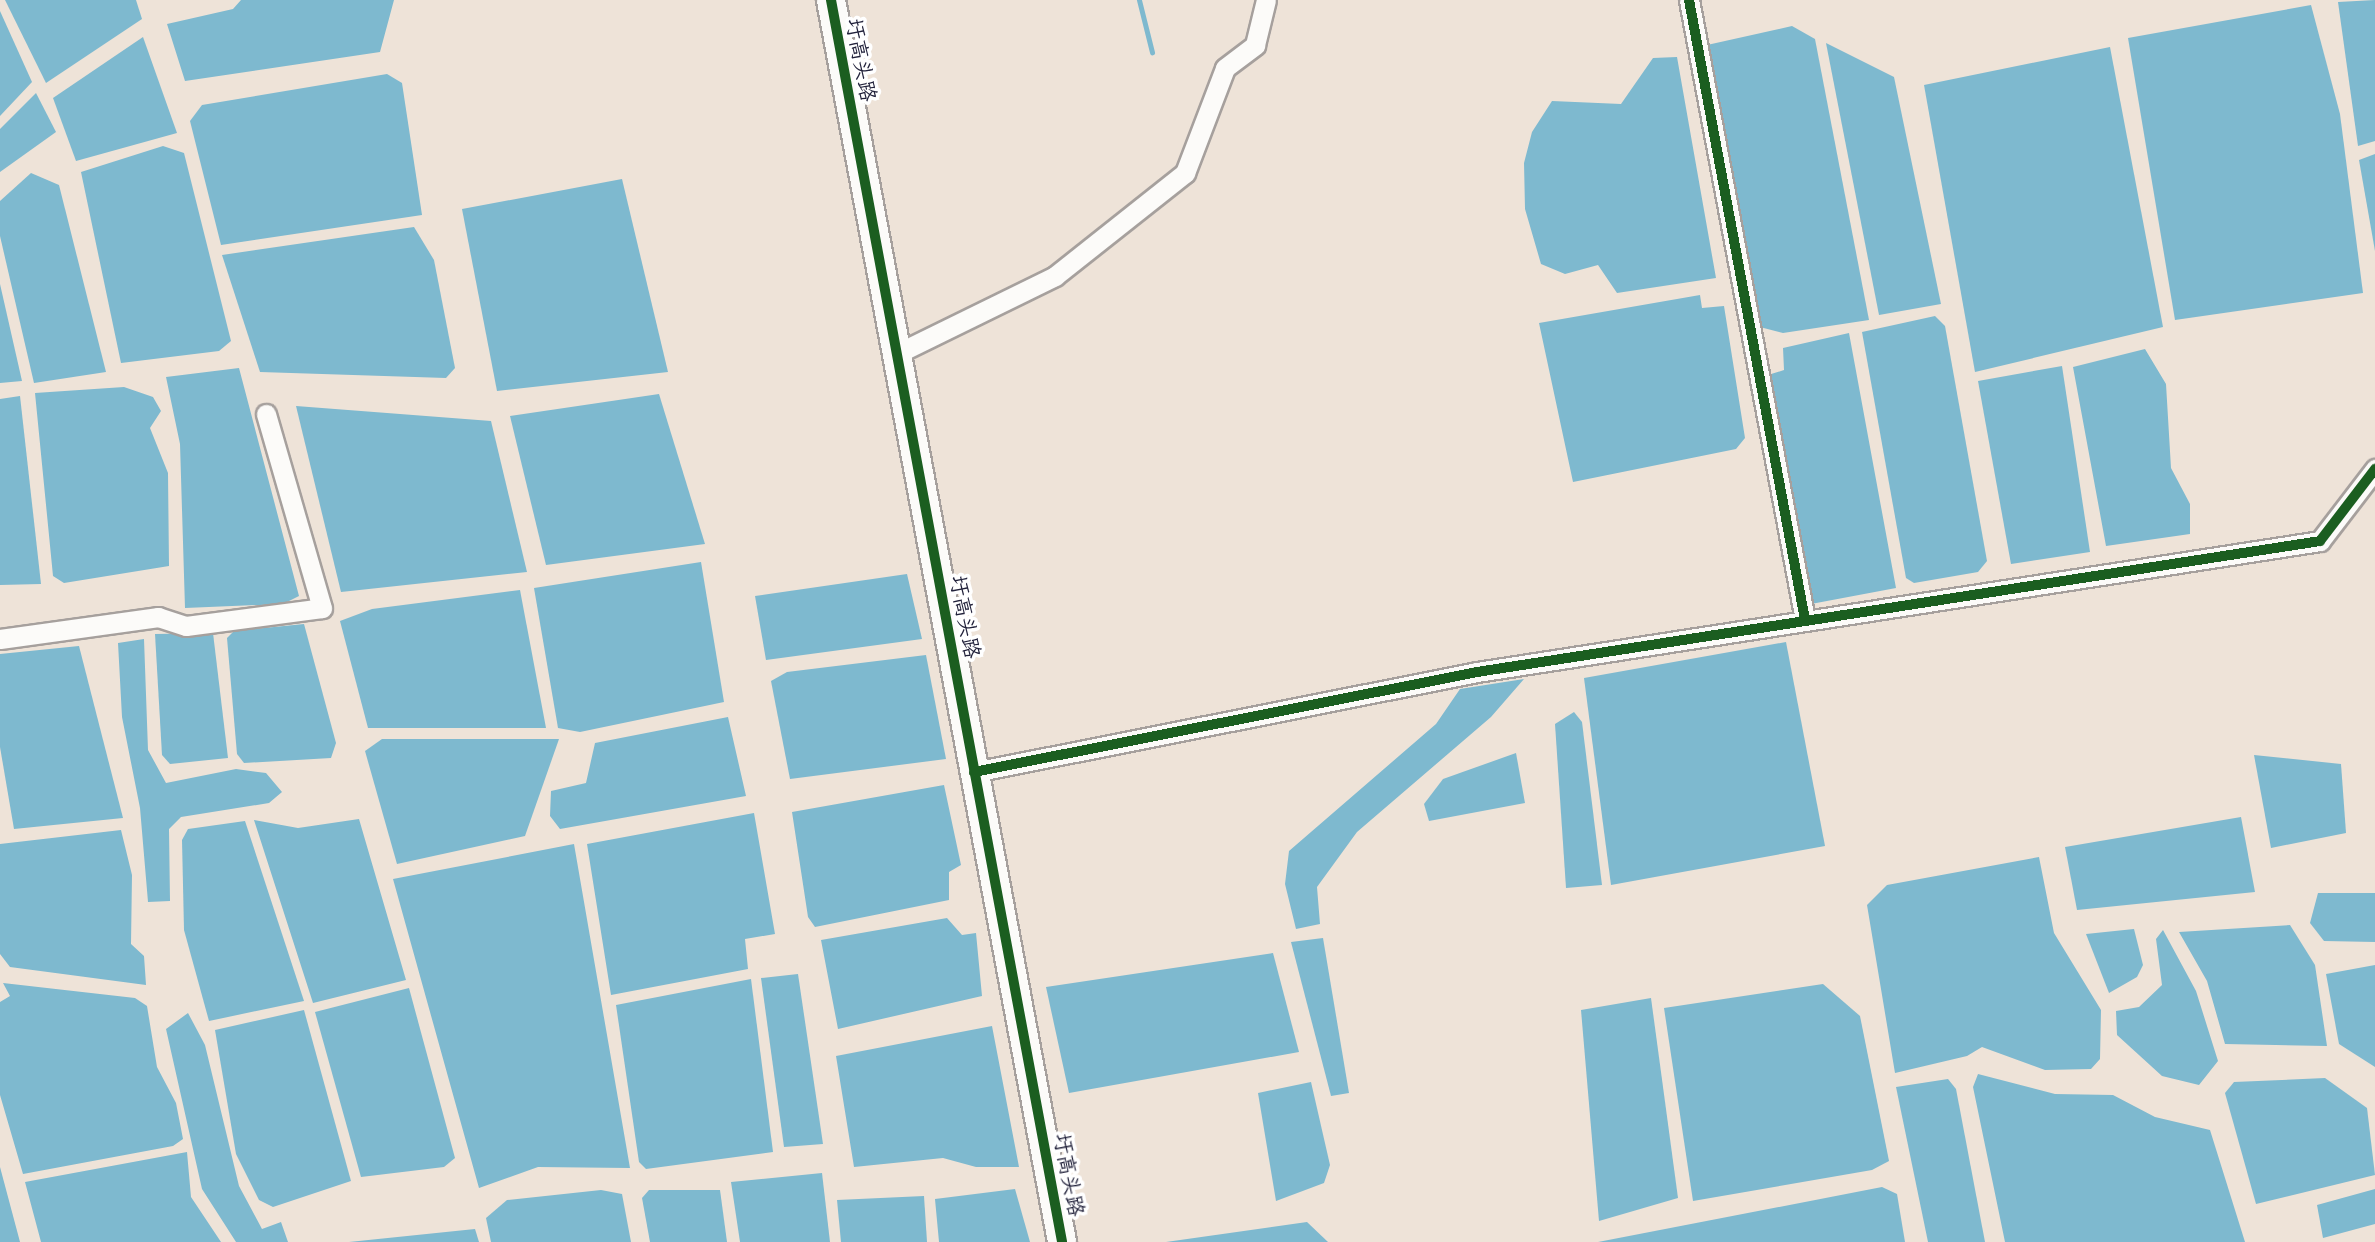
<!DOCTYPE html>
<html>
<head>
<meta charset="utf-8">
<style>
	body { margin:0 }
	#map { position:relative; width:2375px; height:1242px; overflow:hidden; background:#eee3d8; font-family:Delius,"LXGW WenKai TC",sans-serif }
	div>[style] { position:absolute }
	.water>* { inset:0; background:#7eb9cf }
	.stream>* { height:5px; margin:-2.5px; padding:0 2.5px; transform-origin:2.5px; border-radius:2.5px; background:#7eb9cf }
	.roads { filter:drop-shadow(2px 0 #a6a09d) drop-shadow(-2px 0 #a6a09d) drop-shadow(0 2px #a6a09d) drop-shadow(0 -2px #a6a09d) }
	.street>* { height:19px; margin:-9.5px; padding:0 9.5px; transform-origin:9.5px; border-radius:9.5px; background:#fcfbf9 }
	.secondary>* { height:28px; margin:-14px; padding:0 14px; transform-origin:14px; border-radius:14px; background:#fcfbf9 }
	.cycleway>* { height:10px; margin:-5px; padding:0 5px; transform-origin:5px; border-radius:5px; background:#1b5e20 }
	span { translate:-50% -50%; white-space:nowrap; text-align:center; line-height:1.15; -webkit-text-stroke:7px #fff; paint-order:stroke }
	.street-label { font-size:21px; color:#22223b }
</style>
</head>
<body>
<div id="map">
	<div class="water">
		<i style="clip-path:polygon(5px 0,136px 0,142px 19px,46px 83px)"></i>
		<i style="clip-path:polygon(241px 0,394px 0,380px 52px,185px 81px,167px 24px,233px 9px)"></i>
		<i style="clip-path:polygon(2375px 0,2375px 141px,2358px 146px,2338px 2px)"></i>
		<i style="clip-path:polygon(2311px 5px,2340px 114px,2363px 293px,2175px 320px,2128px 38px)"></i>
		<i style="clip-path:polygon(0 11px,32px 82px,0 116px)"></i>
		<i style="clip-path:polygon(1792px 26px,1815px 39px,1869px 320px,1783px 333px,1756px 326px,1707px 45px)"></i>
		<i style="clip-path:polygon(143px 37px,177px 133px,76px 161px,53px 98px)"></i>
		<i style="clip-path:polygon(1826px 43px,1894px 77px,1941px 304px,1879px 315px)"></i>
		<i style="clip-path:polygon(2110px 47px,2163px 327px,1975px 372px,1924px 85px)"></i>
		<i style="clip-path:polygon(1677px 57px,1716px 278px,1617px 293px,1598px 265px,1565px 274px,1541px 264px,1525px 209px,1524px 163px,1532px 132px,1552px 101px,1621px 104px,1653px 58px)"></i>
		<i style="clip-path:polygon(387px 74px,402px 83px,422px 215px,221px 245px,190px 121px,202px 105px)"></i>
		<i style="clip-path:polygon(36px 93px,56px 132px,0 172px,0 129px)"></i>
		<i style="clip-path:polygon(163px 146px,184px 153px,231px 341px,219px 351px,121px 363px,81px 172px)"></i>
		<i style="clip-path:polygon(2375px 154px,2375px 251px,2359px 160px)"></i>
		<i style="clip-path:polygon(31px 173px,59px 185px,106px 372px,34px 383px,0 236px,0 201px)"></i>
		<i style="clip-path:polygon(622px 179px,668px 372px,497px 391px,462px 209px)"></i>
		<i style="clip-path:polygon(414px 227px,434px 260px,455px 368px,446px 378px,260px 372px,222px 255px)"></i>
		<i style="clip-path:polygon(0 284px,22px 381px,0 383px)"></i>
		<i style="clip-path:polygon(1700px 295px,1702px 308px,1724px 306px,1745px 438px,1736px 449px,1573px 482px,1539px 323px)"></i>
		<i style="clip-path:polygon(1935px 316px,1945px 326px,1987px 561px,1978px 572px,1914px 583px,1906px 578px,1862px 332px)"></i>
		<i style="clip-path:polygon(1849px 333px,1896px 588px,1811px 604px,1768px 375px,1784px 370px,1783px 348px)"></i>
		<i style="clip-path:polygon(2145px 349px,2166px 384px,2171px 468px,2190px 504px,2190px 534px,2106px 546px,2073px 367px)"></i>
		<i style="clip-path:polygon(2062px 366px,2090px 552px,2011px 564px,1978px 381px)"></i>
		<i style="clip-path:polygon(239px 368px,299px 596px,283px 604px,185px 608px,180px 444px,166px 377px)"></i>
		<i style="clip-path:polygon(124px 387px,153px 397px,161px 411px,150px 428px,168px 473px,169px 566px,64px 583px,53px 576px,35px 393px)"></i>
		<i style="clip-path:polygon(659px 394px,705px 544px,546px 565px,510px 416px)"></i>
		<i style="clip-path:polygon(20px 396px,41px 584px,0 585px,0 399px)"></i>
		<i style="clip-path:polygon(296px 406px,491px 421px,527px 572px,341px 592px)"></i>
		<i style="clip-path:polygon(701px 562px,724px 702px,580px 732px,558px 728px,534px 588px)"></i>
		<i style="clip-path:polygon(907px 574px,922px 639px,766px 660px,755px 596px)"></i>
		<i style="clip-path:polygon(520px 590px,546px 728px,368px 728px,340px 621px,372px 609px)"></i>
		<i style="clip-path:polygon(304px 624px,336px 743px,331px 758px,244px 763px,237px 754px,227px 638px,234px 631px)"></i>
		<i style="clip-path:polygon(213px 633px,228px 758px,170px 764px,162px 755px,155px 634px)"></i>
		<i style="clip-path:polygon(144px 639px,148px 750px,166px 783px,236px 769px,266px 773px,282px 792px,269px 803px,181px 817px,169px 829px,170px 901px,148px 902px,140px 808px,122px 717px,118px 643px)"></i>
		<i style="clip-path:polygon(1786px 642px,1825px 846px,1611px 885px,1584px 678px)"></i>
		<i style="clip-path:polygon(79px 646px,123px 818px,14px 829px,0 747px,0 654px)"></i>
		<i style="clip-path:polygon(926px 655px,946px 759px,790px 779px,771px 681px,787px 672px)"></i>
		<i style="clip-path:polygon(1524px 679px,1491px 717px,1357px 832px,1317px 887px,1320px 924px,1296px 929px,1285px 884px,1289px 851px,1436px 724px,1460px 689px)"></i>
		<i style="clip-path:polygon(1574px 712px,1582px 722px,1602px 885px,1566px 888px,1555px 724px)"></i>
		<i style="clip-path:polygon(728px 717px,746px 796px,560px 829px,550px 816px,551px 791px,586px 783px,595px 743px)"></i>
		<i style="clip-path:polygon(382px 739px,559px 739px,525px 836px,397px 864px,365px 751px)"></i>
		<i style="clip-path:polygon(1516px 753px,1525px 803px,1429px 821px,1424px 804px,1443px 779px)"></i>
		<i style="clip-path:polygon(2254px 755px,2341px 764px,2346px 833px,2271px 848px)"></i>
		<i style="clip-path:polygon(944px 785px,961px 865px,949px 872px,949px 900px,815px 927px,808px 917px,792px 812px)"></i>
		<i style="clip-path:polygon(754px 813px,775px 934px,745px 939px,748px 969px,611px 995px,587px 844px)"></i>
		<i style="clip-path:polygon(2241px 817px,2255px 892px,2077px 910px,2065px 847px)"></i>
		<i style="clip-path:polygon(359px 819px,406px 980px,313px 1003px,254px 820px,298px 828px)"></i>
		<i style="clip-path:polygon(245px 821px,304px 1001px,209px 1021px,184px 930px,182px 840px,188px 829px)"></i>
		<i style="clip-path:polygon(121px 830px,132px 875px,131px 944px,144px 956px,146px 985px,10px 967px,0 954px,0 844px)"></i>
		<i style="clip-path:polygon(574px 844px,630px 1168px,538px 1167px,479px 1188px,393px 879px)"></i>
		<i style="clip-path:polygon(2039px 857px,2054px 933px,2101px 1010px,2100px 1059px,2091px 1069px,2045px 1070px,1982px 1047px,1967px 1056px,1895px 1073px,1867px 905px,1887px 885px)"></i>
		<i style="clip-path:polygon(2318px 893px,2375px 893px,2375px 942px,2324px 941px,2310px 923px)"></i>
		<i style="clip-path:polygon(947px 918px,962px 935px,976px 933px,982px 996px,838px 1029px,821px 940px)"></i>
		<i style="clip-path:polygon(2290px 925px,2315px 965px,2327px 1046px,2225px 1044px,2207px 981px,2179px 932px)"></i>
		<i style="clip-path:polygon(2134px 929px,2143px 965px,2137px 977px,2109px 993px,2086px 934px)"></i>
		<i style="clip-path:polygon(2163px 930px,2196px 991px,2218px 1061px,2199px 1085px,2162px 1076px,2117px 1035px,2116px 1011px,2139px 1007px,2162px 985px,2156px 939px)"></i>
		<i style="clip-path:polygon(1323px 938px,1349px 1093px,1331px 1096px,1291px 942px)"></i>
		<i style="clip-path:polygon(1273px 953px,1299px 1052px,1069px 1093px,1046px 987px)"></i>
		<i style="clip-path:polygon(2375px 965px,2375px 1067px,2339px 1044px,2326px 974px)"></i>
		<i style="clip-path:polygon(798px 974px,823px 1144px,784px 1147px,761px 978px)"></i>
		<i style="clip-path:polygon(751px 979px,773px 1152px,646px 1169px,639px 1162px,616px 1005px)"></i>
		<i style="clip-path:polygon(3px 983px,135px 998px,147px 1006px,157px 1067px,176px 1103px,183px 1139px,173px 1146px,23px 1174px,0 1095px,0 1002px,10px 996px)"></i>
		<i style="clip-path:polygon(1823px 984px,1860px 1016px,1889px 1161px,1872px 1170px,1693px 1201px,1664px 1008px)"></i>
		<i style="clip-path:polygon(409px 988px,455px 1158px,444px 1167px,361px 1177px,315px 1012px)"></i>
		<i style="clip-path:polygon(1651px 998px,1678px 1198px,1599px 1221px,1581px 1010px)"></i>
		<i style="clip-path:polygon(304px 1010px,351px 1181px,273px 1207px,259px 1200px,236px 1154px,215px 1030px)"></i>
		<i style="clip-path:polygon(188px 1013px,205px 1045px,239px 1186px,262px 1229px,281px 1222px,288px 1242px,236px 1242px,202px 1189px,166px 1029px)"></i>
		<i style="clip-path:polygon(992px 1026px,1019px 1167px,976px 1167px,943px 1158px,854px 1167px,836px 1056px)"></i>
		<i style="clip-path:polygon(1978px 1074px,2055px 1094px,2113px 1095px,2155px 1117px,2210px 1130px,2245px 1242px,2005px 1242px,1973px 1087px)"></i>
		<i style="clip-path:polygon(2325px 1078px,2367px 1108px,2375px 1175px,2256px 1204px,2225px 1093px,2234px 1082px)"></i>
		<i style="clip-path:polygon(1948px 1079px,1956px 1089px,1985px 1242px,1928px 1242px,1896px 1087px)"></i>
		<i style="clip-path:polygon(1311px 1082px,1330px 1165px,1324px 1183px,1276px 1201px,1258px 1093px)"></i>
		<i style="clip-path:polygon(187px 1152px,191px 1197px,221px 1242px,41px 1242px,25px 1182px)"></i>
		<i style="clip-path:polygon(0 1167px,20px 1242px,0 1242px)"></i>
		<i style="clip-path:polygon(822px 1173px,830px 1242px,740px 1242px,731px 1182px)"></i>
		<i style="clip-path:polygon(1882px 1187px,1897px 1194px,1905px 1242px,1598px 1242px)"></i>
		<i style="clip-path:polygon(1015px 1189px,1030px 1242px,939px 1242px,935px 1199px)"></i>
		<i style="clip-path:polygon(2375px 1189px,2375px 1224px,2323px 1238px,2317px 1205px)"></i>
		<i style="clip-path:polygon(601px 1190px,622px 1194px,631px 1242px,491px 1242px,486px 1218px,507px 1200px)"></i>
		<i style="clip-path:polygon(649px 1190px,720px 1190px,727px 1242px,650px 1242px,642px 1198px)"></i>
		<i style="clip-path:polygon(924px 1196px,927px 1242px,841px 1242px,837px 1200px)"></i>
		<i style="clip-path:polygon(1307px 1222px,1328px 1242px,1166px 1242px)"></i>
		<i style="clip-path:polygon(475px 1229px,479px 1242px,349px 1242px)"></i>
	</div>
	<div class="stream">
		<i style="left:1139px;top:0;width:54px;rotate:76deg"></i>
	</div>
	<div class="roads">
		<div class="street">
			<i style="left:1689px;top:0;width:631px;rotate:79.4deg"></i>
			<i style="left:896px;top:354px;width:177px;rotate:-26.1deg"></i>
			<i style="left:1055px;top:276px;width:166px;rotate:-38.4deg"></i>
			<i style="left:1185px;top:173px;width:112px;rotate:-69.1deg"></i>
			<i style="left:1225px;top:68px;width:38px;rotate:-37deg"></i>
			<i style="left:1255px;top:45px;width:46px;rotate:-76.3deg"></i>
			<i style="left:0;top:639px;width:160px;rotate:-7.9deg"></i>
			<i style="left:158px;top:617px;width:29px;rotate:18deg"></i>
			<i style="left:186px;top:626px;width:137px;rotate:-7.5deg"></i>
			<i style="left:322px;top:608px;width:202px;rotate:-106.1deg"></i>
			<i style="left:974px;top:772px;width:513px;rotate:-11.24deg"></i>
			<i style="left:1477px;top:672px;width:853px;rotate:-8.83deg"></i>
			<i style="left:2320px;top:541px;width:91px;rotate:-52.6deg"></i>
		</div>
		<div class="secondary">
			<i style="left:831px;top:0;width:1263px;rotate:79.46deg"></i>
		</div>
	</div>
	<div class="cycleway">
		<i style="left:831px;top:0;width:1263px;rotate:79.46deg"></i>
		<i style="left:1689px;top:0;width:631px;rotate:79.4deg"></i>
		<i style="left:974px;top:772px;width:513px;rotate:-11.24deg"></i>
		<i style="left:1477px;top:672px;width:853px;rotate:-8.83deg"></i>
		<i style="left:2320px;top:541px;width:91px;rotate:-52.6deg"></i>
	</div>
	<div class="street-label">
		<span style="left:861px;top:60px;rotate:79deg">圩高头路</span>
		<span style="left:965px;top:617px;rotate:79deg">圩高头路</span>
		<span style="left:1069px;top:1175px;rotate:79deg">圩高头路</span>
	</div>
</div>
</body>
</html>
